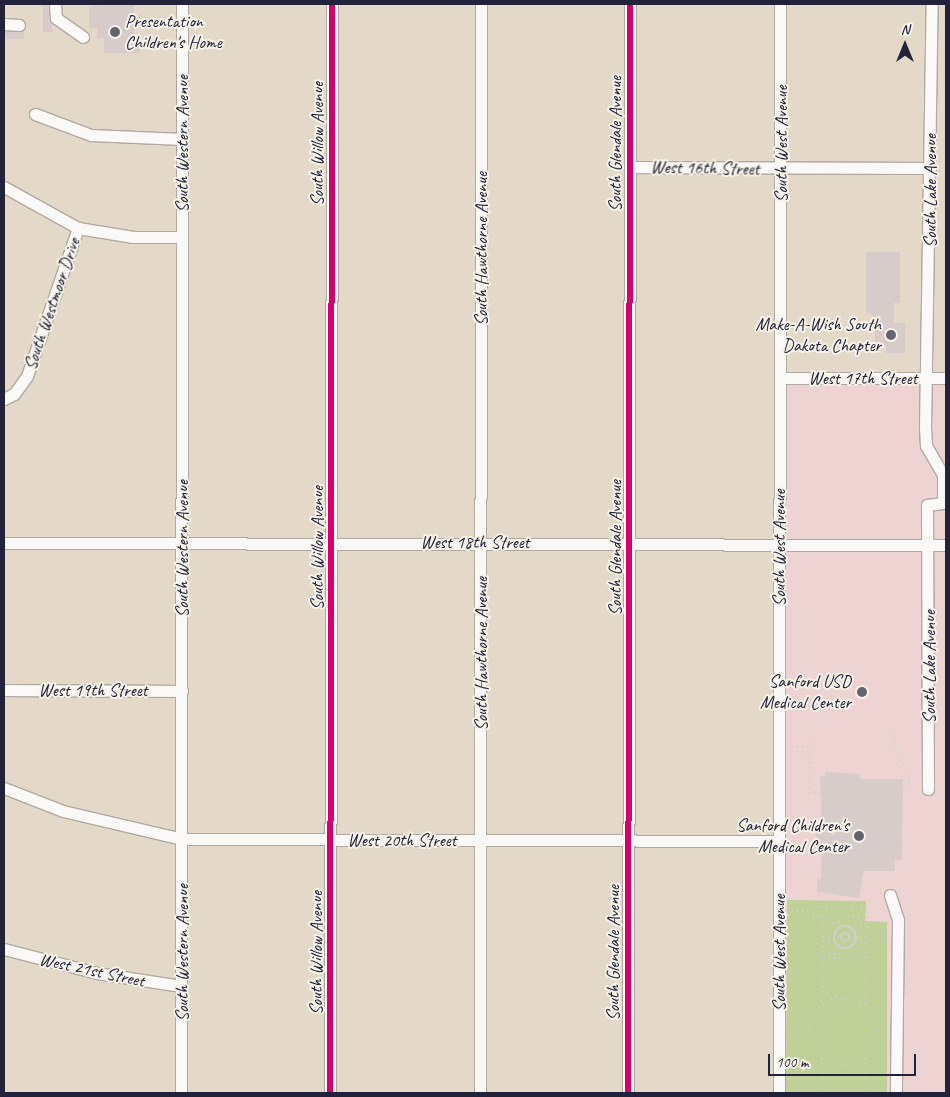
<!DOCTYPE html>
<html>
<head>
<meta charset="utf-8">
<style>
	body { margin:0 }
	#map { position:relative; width:950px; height:1097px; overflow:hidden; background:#e4d9c8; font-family:Caveat,sans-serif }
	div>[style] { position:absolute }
	.built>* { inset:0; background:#edd4d2 }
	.green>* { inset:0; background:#bfd099 }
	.building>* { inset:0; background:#d8cccb }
	.path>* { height:2px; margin-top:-1px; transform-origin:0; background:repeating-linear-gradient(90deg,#d1cfcc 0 1px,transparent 0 5px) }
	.path>.ring { margin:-1px; padding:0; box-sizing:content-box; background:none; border:2px solid #d1cfcc; border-radius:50% }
	.roads { filter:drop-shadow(1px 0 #b0a9a0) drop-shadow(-1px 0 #b0a9a0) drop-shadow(0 1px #b0a9a0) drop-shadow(0 -1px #b0a9a0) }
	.minor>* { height:11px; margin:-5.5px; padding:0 5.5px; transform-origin:5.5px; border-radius:5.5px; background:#fbf9f7 }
	.cycleway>* { height:6px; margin:-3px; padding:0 3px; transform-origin:3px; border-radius:3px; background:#d6006c }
	.dots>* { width:14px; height:14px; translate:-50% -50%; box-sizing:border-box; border:2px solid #f7f3e8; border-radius:50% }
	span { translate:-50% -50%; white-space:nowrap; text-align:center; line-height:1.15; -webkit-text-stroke:4px #f7f3e8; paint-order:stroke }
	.poi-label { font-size:18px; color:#22223b }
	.left { translate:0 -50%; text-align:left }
	.right { translate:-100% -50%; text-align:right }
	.street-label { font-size:18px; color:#22223b }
	.frame { position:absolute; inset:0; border:5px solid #22223b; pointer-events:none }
	.north { position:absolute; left:880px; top:20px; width:50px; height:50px; -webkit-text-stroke:4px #f7f3e8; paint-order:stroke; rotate:0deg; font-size:14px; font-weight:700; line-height:20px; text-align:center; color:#22223b }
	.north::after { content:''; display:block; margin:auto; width:18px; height:22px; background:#22223b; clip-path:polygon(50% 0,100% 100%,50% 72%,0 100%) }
	.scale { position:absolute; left:768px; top:1054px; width:148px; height:22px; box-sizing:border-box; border:2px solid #22223b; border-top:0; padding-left:6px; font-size:15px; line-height:18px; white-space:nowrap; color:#22223b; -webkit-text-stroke:4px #f7f3e8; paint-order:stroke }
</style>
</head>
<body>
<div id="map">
	<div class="built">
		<i style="clip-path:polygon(780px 378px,946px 378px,946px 1093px,779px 1093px)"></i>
	</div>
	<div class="green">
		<i style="clip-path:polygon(787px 900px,866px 901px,865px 921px,887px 922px,887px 1093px,786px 1093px)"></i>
	</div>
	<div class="building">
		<i style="clip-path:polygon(43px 4px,48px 4px,53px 32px,43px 32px)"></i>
		<i style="clip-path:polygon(134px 4px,134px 37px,140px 37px,140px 53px,104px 53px,104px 38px,97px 38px,97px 28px,89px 28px,89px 6px)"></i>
		<i style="clip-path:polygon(24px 30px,24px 39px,4px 39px,4px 32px)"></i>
		<i style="clip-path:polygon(866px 252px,900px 252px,900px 303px,894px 303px,894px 323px,905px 323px,905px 353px,886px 353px,886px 346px,875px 346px,875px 317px,866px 311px)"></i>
		<i style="clip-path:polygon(825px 772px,860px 774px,860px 779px,903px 779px,902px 860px,895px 860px,895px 871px,864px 871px,859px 898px,817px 892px,817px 879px,821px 879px,822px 844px,816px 844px,816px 827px,822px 827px,820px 776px,825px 777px)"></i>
	</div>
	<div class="path">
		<i style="left:134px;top:16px;width:37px"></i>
		<i style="left:894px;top:732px;width:14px;rotate:90deg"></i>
		<i style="left:894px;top:746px;width:34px;rotate:64deg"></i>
		<i style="left:909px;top:777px;width:10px;rotate:90deg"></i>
		<i style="left:909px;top:787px;width:6px;rotate:180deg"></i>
		<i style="left:813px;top:739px;width:14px;rotate:111deg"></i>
		<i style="left:808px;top:752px;width:41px;rotate:88.6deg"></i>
		<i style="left:809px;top:793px;width:13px"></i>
		<i style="left:792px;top:747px;width:17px"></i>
		<i style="left:792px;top:911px;width:16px"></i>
		<i style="left:836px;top:917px;width:11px;rotate:52deg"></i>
		<i style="left:838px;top:922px;width:9px;rotate:180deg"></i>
		<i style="left:829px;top:922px;width:31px;rotate:90deg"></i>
		<i style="left:829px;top:953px;width:9px"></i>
		<i class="ring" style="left:834px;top:926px;width:20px;height:20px"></i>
		<i class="ring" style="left:841px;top:933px;width:6px;height:6px"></i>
		<i style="left:823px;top:937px;width:17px"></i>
		<i style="left:849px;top:937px;width:17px"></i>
		<i style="left:852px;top:953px;width:9px"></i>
		<i style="left:861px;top:953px;width:31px;rotate:-90deg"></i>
		<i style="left:861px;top:922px;width:9px;rotate:180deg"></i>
		<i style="left:824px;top:958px;width:42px"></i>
		<i style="left:836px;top:958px;width:11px;rotate:-52deg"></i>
		<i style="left:822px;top:1002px;width:95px;rotate:-89.4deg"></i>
		<i style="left:866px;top:1003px;width:31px;rotate:-167deg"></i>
		<i style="left:836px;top:996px;width:23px;rotate:146deg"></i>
		<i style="left:817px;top:1009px;width:22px;rotate:111deg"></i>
		<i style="left:809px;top:1030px;width:31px;rotate:65deg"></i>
		<i style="left:822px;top:1058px;width:23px;rotate:20deg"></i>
		<i style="left:844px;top:1066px;width:16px;rotate:-15deg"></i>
		<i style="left:859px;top:1062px;width:15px;rotate:-37deg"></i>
		<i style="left:871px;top:1053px;width:23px;rotate:-70deg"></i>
		<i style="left:879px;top:1031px;width:31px;rotate:-115deg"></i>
		<i style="left:866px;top:1003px;width:96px;rotate:-89.4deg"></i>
		<i style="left:867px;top:907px;width:59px;rotate:180deg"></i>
		<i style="left:808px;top:907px;width:9px;rotate:90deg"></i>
		<i style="left:808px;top:916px;width:59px;rotate:1deg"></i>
		<i style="left:791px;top:1032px;width:18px"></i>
		<i style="left:822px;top:1058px;width:35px;rotate:90deg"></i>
		<i style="left:866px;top:1058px;width:35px;rotate:90deg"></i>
	</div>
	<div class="roads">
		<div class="minor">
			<i style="left:55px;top:4px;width:14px;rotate:86deg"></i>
			<i style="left:56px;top:18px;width:33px;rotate:35deg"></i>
			<i style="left:4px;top:24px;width:15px;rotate:4deg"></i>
			<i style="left:35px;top:114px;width:60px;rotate:20.6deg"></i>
			<i style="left:91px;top:135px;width:91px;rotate:2.5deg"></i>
			<i style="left:630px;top:167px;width:300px;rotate:0.2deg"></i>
			<i style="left:4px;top:187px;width:85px;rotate:29deg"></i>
			<i style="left:78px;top:228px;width:56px;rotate:9.3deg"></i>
			<i style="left:133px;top:237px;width:49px"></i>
			<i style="left:780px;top:378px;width:166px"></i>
			<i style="left:4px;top:399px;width:11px;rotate:-27deg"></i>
			<i style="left:14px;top:394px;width:22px;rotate:-54deg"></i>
			<i style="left:27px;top:376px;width:157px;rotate:-71deg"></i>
			<i style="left:4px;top:543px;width:942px;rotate:0.12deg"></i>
			<i style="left:4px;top:690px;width:178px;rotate:0.3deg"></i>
			<i style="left:4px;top:788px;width:63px;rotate:21.3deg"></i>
			<i style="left:63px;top:811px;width:122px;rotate:13.2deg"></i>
			<i style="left:182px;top:839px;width:596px;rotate:0.19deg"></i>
			<i style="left:928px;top:789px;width:284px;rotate:-90.2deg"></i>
			<i style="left:927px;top:505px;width:16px;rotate:-7deg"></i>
			<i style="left:943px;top:503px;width:28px;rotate:-90deg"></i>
			<i style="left:943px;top:475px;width:34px;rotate:-120deg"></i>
			<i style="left:926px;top:446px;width:18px;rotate:-93deg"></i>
			<i style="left:925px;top:428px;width:424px;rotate:-89.1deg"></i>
			<i style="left:890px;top:895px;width:26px;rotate:72deg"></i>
			<i style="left:898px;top:920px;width:173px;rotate:90.7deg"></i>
			<i style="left:4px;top:949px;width:96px;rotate:14.5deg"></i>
			<i style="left:97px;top:973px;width:85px;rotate:8.8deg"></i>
			<i style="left:181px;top:1093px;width:1089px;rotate:-89.95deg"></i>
			<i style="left:330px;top:1093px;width:1089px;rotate:-89.89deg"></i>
			<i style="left:480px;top:1093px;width:1089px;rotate:-89.95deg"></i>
			<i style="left:628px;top:1093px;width:1089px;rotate:-89.89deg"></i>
			<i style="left:779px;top:1093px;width:1089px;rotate:-89.95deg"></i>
		</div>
	</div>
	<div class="cycleway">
		<i style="left:330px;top:1093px;width:1089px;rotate:-89.89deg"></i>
		<i style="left:628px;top:1093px;width:1089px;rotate:-89.89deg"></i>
	</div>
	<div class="dots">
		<i style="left:115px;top:32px;background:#66626c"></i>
		<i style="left:891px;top:335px;background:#66626c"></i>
		<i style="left:862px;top:692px;background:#66626c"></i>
		<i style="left:859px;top:836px;background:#66626c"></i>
	</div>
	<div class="poi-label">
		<span class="left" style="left:125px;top:32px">Presentation<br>Children's Home</span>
		<span class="right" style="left:881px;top:335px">Make-A-Wish South<br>Dakota Chapter</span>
		<span class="right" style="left:851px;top:692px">Sanford USD<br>Medical Center</span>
		<span class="right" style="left:849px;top:836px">Sanford Children's<br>Medical Center</span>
	</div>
	<div class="street-label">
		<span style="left:182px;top:144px;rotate:-90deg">South Western Avenue</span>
		<span style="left:317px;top:144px;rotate:-90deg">South Willow Avenue</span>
		<span style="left:615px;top:144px;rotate:-90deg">South Glendale Avenue</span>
		<span style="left:781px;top:144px;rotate:-90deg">South West Avenue</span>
		<span style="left:705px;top:168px;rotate:1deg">West 16th Street</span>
		<span style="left:930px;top:191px;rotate:-90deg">South Lake Avenue</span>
		<span style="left:481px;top:249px;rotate:-90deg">South Hawthorne Avenue</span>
		<span style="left:52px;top:304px;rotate:-71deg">South Westmoor Drive</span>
		<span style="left:863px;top:378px">West 17th Street</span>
		<span style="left:475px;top:542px">West 18th Street</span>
		<span style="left:317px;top:548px;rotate:-90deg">South Willow Avenue</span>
		<span style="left:615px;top:548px;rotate:-90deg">South Glendale Avenue</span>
		<span style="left:779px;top:548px;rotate:-90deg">South West Avenue</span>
		<span style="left:182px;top:549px;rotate:-90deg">South Western Avenue</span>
		<span style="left:481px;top:654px;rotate:-90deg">South Hawthorne Avenue</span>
		<span style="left:929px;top:667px;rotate:-90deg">South Lake Avenue</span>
		<span style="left:93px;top:690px">West 19th Street</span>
		<span style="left:402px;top:840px">West 20th Street</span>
		<span style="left:182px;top:953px;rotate:-90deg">South Western Avenue</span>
		<span style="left:316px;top:953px;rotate:-90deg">South Willow Avenue</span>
		<span style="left:613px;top:953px;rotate:-90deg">South Glendale Avenue</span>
		<span style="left:779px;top:953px;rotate:-90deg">South West Avenue</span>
		<span style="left:92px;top:970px;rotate:12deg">West 21st Street</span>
	</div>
	<div class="frame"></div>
	<div class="north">N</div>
	<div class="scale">100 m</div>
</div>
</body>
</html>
